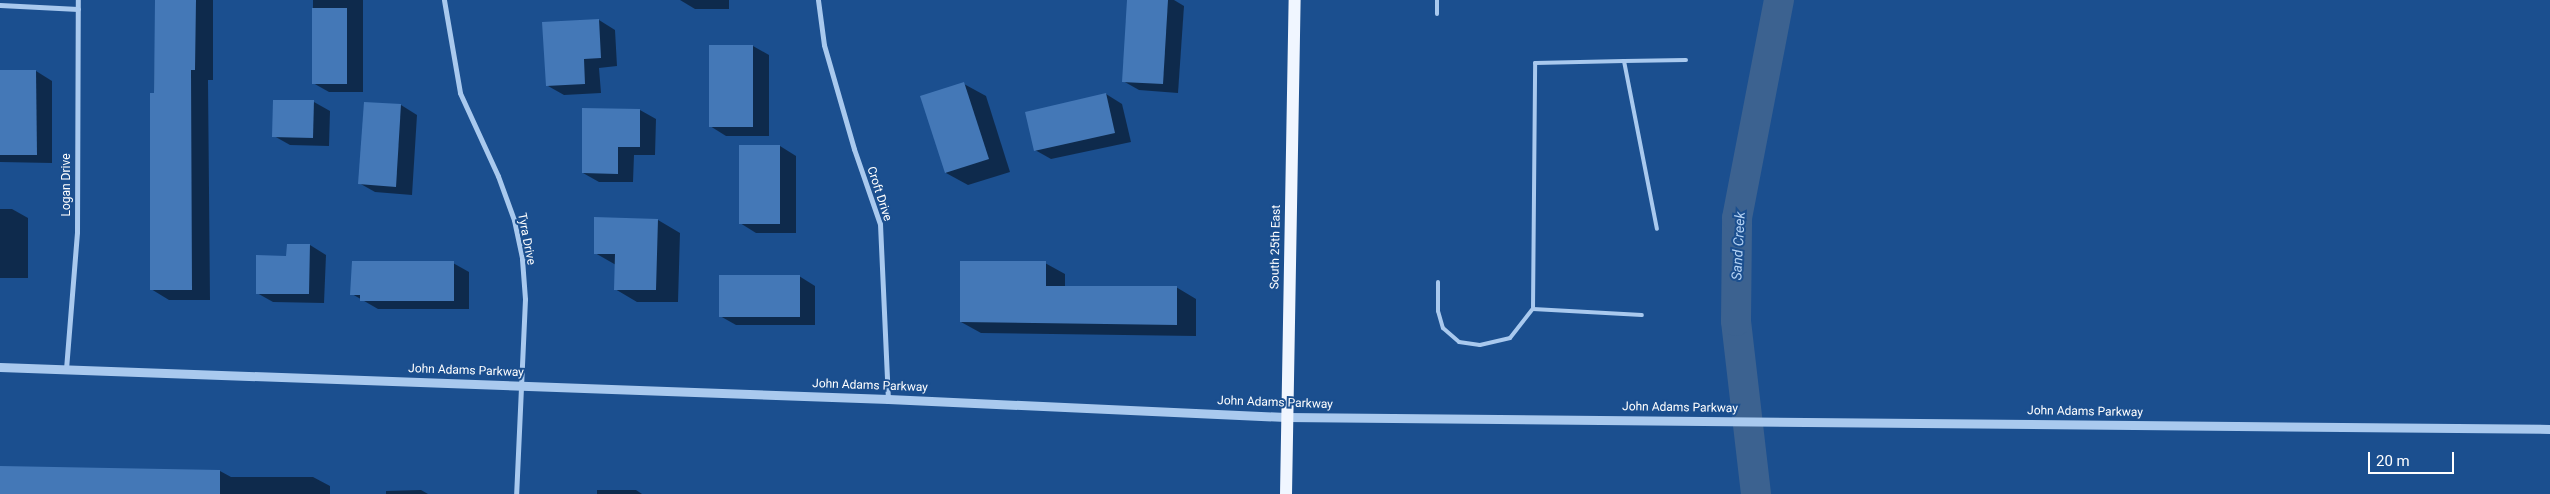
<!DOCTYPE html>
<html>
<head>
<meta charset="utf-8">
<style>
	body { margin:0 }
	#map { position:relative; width:2550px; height:494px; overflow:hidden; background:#1b4f8f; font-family:Roboto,sans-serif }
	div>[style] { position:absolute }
	.shadow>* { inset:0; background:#0007 }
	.canal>* { height:30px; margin:-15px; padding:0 15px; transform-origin:15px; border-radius:15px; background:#3c6290 }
	.building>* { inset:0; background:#4478b7 }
	.service>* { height:4px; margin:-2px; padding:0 2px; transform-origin:2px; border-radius:2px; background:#a9c9ee }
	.minor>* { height:5px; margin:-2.5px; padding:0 2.5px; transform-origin:2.5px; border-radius:2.5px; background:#a9c9ee }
	.tertiary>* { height:9px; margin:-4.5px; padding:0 4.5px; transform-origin:4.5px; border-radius:4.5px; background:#a9c9ee }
	.primary>* { height:12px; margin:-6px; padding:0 6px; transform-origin:6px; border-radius:6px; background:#f0f6ff }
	span { translate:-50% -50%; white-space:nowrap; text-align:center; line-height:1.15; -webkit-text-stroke:4px #1b4f8f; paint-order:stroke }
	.street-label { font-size:12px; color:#fff }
	.water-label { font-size:14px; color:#b5d3f5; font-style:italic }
	.scale { position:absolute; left:2368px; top:452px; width:86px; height:22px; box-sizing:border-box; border:2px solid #fff; border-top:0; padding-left:6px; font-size:15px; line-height:18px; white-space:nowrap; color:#fff; -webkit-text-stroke:4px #1b4f8f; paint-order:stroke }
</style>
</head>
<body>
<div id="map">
	<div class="shadow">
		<i style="clip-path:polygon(156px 0,213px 0,213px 80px,208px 80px,210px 300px,169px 300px,151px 289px)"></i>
		<i style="clip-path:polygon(313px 0,363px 0,363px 92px,329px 92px,313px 83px)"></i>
		<i style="clip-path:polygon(680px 0,729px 0,729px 9px,695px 9px)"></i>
		<i style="clip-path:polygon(1128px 0,1174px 0,1184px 6px,1178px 93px,1139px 90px,1123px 81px)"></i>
		<i style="clip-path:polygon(599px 20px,615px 30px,617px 66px,599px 68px,601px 93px,564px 95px,548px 86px)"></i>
		<i style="clip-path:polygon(753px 46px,769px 55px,769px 136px,726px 136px,710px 126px)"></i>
		<i style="clip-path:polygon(0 71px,36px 71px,52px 81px,52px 163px,0 162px)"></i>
		<i style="clip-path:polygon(964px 84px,986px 96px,1010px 172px,968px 185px,946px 173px)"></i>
		<i style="clip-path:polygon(1106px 94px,1122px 104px,1131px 142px,1051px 159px,1035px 150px)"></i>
		<i style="clip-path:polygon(314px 102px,330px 111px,329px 146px,290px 145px,274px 136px)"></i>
		<i style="clip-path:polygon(365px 103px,401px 105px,417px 115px,412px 195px,375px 192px,359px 183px)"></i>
		<i style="clip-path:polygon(640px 110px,656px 119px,655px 155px,634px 155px,633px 182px,599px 182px,583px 173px)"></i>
		<i style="clip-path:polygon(780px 146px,796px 156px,796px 233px,756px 233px,740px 223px)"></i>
		<i style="clip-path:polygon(0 209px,12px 209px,28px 218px,28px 278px,0 278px)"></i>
		<i style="clip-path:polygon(658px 220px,680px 233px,678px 302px,637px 302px,615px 289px,616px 265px,595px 253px)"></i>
		<i style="clip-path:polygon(310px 245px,326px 255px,324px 303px,273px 302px,257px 293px,288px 257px)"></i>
		<i style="clip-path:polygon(453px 263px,469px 272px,469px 309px,378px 309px,352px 294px)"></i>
		<i style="clip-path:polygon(1045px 263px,1065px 274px,1065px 287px,1176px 287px,1196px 299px,1196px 336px,981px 333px,961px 322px)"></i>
		<i style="clip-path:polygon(799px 276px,815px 286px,815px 325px,736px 325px,720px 316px)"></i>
		<i style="clip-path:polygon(0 468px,220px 471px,231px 477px,313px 477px,330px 486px,330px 494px,0 494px)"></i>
		<i style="clip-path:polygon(421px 490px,428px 494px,386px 494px,386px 491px)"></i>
		<i style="clip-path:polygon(597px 490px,636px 490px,642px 494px,597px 494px)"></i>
	</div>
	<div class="canal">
		<i style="left:1756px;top:494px;width:174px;rotate:-96.6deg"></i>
		<i style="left:1736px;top:321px;width:103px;rotate:-89.4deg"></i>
		<i style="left:1737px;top:218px;width:222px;rotate:-79.1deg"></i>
	</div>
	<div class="building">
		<i style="clip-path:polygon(155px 0,196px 0,195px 70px,191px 70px,192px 290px,150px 290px,150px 93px,154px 93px)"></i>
		<i style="clip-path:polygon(1127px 0,1168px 0,1163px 84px,1122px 82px)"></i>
		<i style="clip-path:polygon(312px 8px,347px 8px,347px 84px,312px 84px)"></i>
		<i style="clip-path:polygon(599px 19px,601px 58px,584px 59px,585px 84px,546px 86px,542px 22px)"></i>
		<i style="clip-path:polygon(709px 45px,753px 45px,753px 127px,709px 127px)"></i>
		<i style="clip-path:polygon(0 70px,36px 70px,37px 155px,0 155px)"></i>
		<i style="clip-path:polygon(964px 82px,989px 159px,945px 173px,920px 96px)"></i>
		<i style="clip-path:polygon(1106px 93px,1115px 133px,1034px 151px,1025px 112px)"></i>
		<i style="clip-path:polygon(273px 100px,314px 100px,313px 138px,272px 137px)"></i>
		<i style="clip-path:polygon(364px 102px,401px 104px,396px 187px,358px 184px)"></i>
		<i style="clip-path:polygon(582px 108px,640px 109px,640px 147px,618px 147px,618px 174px,582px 173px)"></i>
		<i style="clip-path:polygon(739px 145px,780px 145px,780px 224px,739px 224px)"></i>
		<i style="clip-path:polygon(594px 217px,658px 219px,656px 290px,614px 290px,615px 254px,594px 254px)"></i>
		<i style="clip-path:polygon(287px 244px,310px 244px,309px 294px,256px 294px,256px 255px,286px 256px)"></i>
		<i style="clip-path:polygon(352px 261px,454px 261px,454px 301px,360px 301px,360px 295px,350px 295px)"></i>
		<i style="clip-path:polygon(960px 261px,1046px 261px,1046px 286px,1177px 286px,1177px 325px,960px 322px)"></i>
		<i style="clip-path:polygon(719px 275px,800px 275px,800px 317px,719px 317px)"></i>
		<i style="clip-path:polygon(0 466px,220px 470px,220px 494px,0 494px)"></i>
	</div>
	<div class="service">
		<i style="left:1437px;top:0;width:14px;rotate:90deg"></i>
		<i style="left:1624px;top:61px;width:62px;rotate:-0.9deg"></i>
		<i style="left:1438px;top:282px;width:29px;rotate:90deg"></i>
		<i style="left:1438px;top:311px;width:18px;rotate:74deg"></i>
		<i style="left:1443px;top:328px;width:21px;rotate:41deg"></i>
		<i style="left:1459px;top:342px;width:21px;rotate:8deg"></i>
		<i style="left:1480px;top:345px;width:31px;rotate:-13deg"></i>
		<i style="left:1510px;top:338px;width:37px;rotate:-52deg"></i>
		<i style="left:1533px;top:309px;width:246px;rotate:-89.5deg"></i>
		<i style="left:1535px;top:63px;width:89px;rotate:-1.3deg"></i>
		<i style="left:1624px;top:61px;width:171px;rotate:78.9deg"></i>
		<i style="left:1533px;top:309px;width:109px;rotate:3.2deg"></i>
	</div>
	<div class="minor">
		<i style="left:444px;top:0;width:94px;rotate:80.2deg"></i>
		<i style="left:460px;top:93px;width:91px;rotate:65.4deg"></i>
		<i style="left:498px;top:176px;width:47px;rotate:70deg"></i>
		<i style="left:514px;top:220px;width:40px;rotate:78deg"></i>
		<i style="left:522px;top:259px;width:40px;rotate:85.7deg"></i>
		<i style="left:525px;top:299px;width:195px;rotate:92.6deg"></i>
		<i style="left:818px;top:0;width:45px;rotate:82.4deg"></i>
		<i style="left:824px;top:45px;width:108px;rotate:73.9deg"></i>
		<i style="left:854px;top:149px;width:79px;rotate:70.9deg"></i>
		<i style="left:880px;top:224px;width:175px;rotate:87.4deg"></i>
		<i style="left:0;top:5px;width:78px;rotate:2.9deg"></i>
		<i style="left:66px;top:369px;width:137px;rotate:-85.4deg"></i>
		<i style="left:77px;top:232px;width:232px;rotate:-89.8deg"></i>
	</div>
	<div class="tertiary">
		<i style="left:0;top:367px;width:889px;rotate:2.06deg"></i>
		<i style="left:888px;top:399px;width:398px;rotate:2.6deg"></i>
		<i style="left:1286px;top:417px;width:1264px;rotate:0.54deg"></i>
	</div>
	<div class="primary">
		<i style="left:1286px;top:494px;width:494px;rotate:-89deg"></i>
	</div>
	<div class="street-label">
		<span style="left:67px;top:185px;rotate:-90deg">Logan Drive</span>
		<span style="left:879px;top:194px;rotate:72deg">Croft Drive</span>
		<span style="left:526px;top:239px;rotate:79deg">Tyra Drive</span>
		<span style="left:1276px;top:247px;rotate:-89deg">South 25th East</span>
		<span style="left:466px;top:371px;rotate:2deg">John Adams Parkway</span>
		<span style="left:870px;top:386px;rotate:2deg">John Adams Parkway</span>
		<span style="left:1275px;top:403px;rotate:2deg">John Adams Parkway</span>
		<span style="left:1680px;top:408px;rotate:1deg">John Adams Parkway</span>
		<span style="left:2085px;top:412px;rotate:1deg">John Adams Parkway</span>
	</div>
	<div class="water-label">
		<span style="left:1738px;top:246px;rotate:-87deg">Sand Creek</span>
	</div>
	<div class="scale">20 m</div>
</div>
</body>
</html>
